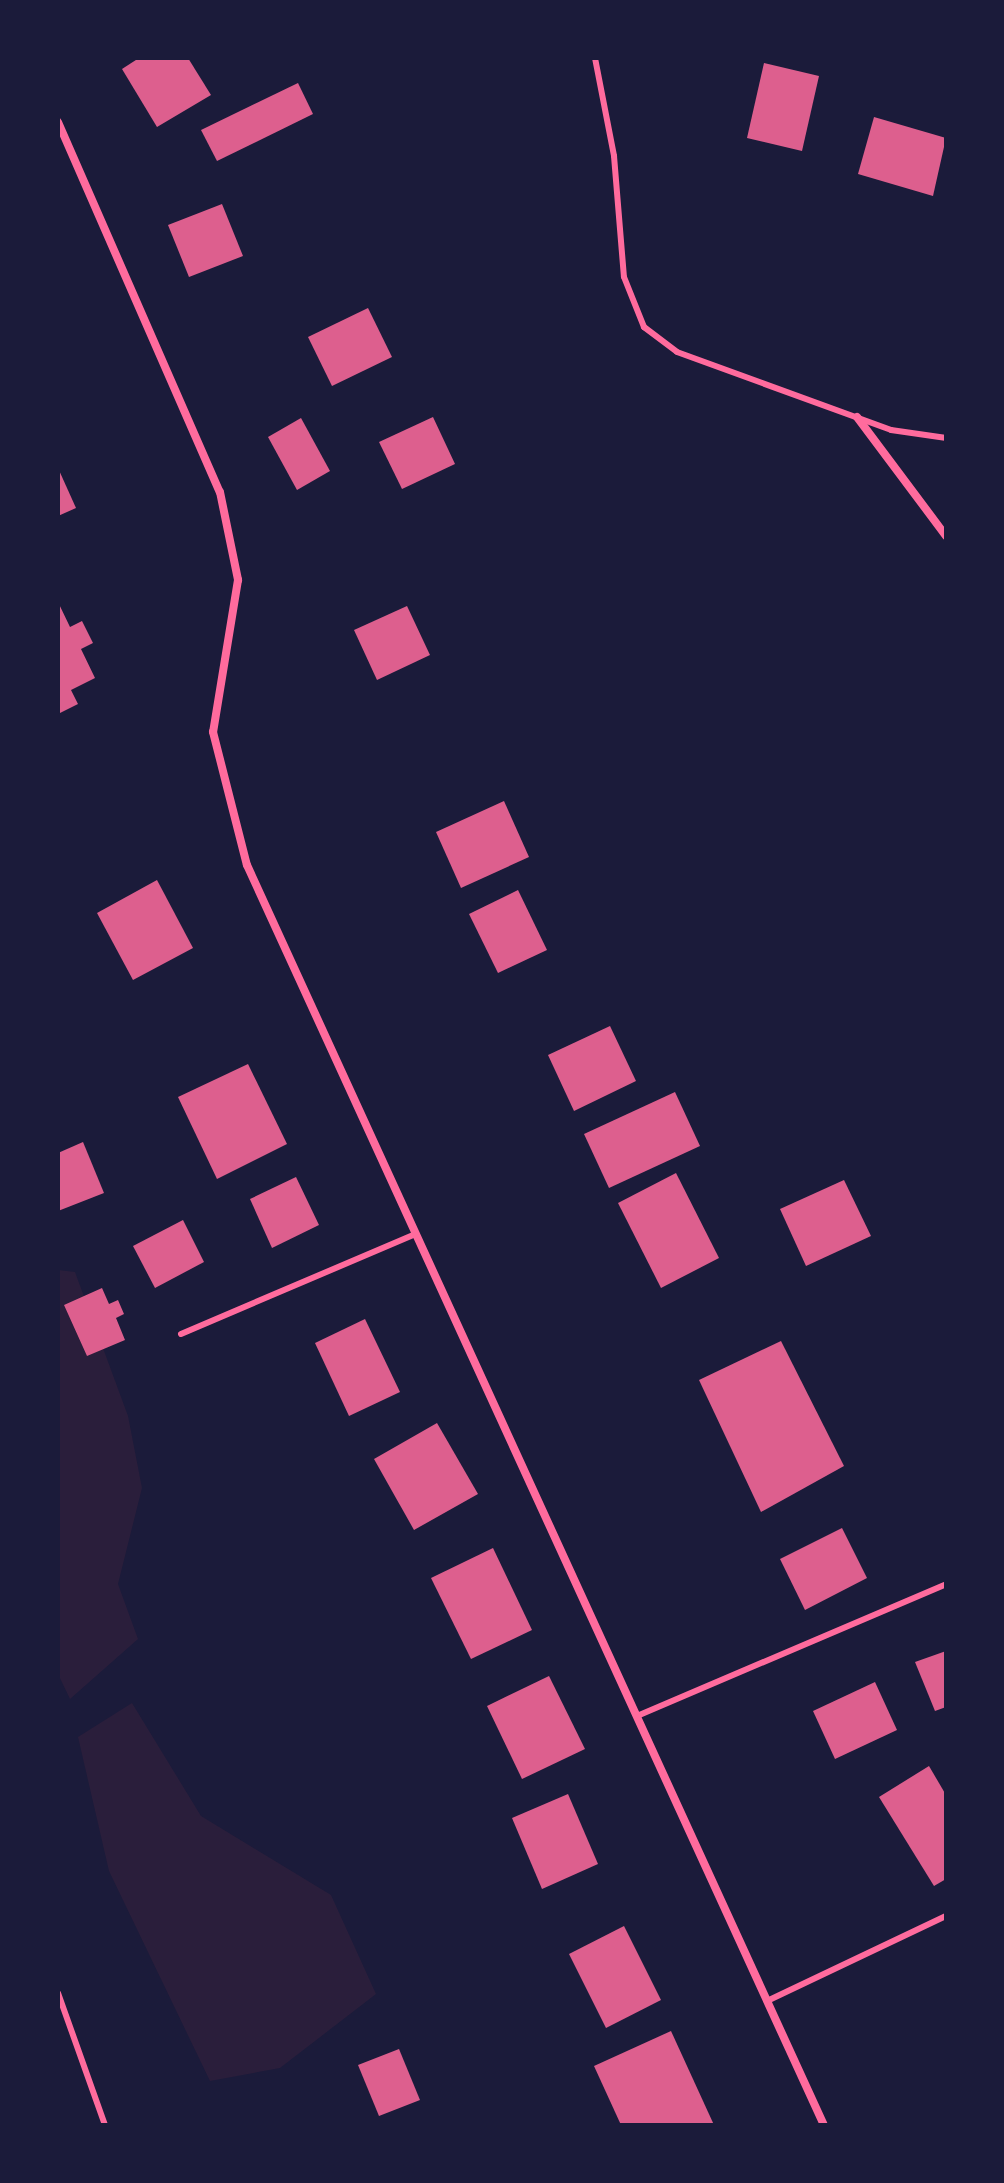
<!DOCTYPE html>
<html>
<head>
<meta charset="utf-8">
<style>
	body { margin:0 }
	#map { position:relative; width:1004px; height:2183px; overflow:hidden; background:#1b1b3a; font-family:Overpass,sans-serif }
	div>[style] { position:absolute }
	.green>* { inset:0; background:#2a1e3b }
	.building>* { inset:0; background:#dd5f8e }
	.service>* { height:6px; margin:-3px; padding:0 3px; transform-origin:3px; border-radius:3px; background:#ff6b9d }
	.minor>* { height:8px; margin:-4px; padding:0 4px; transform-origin:4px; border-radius:4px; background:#ff6b9d }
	span { translate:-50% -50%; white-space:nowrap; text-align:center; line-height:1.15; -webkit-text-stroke:6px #1b1b3a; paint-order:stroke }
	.frame { position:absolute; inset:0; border:60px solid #1b1b3a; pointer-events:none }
</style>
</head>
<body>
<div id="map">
	<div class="green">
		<i style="clip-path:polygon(58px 1270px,75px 1272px,128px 1416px,142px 1488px,118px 1584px,138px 1639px,70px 1699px,58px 1674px)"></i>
		<i style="clip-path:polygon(132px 1703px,201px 1816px,331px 1895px,376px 1994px,280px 2068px,210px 2081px,109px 1871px,78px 1737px)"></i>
	</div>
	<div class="building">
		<i style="clip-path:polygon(139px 58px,188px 58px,211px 95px,157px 127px,122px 69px)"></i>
		<i style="clip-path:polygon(764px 63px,819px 76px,802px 151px,747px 138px)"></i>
		<i style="clip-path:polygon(298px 83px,313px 114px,217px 161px,201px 130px)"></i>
		<i style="clip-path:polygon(874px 117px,946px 138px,933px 196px,858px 174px)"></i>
		<i style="clip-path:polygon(222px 204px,243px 256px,189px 277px,168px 225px)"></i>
		<i style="clip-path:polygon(368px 308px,392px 357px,332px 386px,308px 337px)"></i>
		<i style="clip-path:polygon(433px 417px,455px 464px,402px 489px,379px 442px)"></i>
		<i style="clip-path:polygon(301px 418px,330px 471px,297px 490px,268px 437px)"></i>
		<i style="clip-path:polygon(58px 468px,76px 508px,58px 516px)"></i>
		<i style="clip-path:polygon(58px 602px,70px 627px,82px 621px,93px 643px,81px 649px,95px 678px,71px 690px,78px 704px,58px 714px)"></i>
		<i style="clip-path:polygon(407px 606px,430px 655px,377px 680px,354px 630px)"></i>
		<i style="clip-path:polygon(504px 801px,529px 857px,461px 888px,436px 832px)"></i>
		<i style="clip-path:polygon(157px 880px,193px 948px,133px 980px,97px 913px)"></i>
		<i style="clip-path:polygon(518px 890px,547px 950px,498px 973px,469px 914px)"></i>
		<i style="clip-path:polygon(610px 1026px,636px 1081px,574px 1111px,548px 1055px)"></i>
		<i style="clip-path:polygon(248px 1064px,287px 1144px,217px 1179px,178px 1097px)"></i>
		<i style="clip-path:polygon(675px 1092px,700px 1146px,609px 1188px,584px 1134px)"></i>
		<i style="clip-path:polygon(83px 1142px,104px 1193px,58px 1211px,58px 1153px)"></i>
		<i style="clip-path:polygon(676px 1173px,719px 1258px,661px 1288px,618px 1203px)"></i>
		<i style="clip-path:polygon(296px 1177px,319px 1225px,272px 1248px,250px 1199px)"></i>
		<i style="clip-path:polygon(844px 1180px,871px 1236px,806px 1266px,780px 1209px)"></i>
		<i style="clip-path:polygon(183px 1220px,204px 1262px,155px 1288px,133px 1246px)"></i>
		<i style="clip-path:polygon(102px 1288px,109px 1304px,118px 1300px,124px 1314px,116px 1318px,125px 1340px,87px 1356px,64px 1305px)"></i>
		<i style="clip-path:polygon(365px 1319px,400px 1392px,349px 1416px,315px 1343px)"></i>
		<i style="clip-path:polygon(781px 1341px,844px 1466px,761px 1512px,699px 1380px)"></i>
		<i style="clip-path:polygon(437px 1423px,478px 1494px,414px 1530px,374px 1459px)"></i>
		<i style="clip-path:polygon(842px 1528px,867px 1578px,805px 1610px,780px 1559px)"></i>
		<i style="clip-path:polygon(493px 1548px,532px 1630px,471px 1659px,431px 1578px)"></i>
		<i style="clip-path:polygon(946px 1651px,946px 1707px,935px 1711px,915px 1662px)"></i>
		<i style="clip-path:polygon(549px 1676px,585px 1749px,522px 1779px,487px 1706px)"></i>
		<i style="clip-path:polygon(875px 1682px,897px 1730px,835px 1759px,813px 1711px)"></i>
		<i style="clip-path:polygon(929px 1766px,946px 1795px,946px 1879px,934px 1886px,879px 1797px)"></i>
		<i style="clip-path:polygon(568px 1794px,598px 1864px,542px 1889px,512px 1818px)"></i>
		<i style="clip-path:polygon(624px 1926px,661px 2000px,606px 2028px,569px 1954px)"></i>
		<i style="clip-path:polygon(671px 2031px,714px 2125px,621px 2125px,594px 2066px)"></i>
		<i style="clip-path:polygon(399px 2049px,420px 2100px,379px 2116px,358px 2065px)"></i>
	</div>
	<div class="service">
		<i style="left:595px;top:58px;width:100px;rotate:79deg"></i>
		<i style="left:614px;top:156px;width:121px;rotate:85.3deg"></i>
		<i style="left:624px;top:277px;width:54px;rotate:68.2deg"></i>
		<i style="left:644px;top:327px;width:41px;rotate:37.1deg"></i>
		<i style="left:677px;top:352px;width:228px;rotate:20deg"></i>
		<i style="left:891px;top:430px;width:56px;rotate:8.3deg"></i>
		<i style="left:181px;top:1334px;width:255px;rotate:-23.1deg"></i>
		<i style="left:637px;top:1716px;width:336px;rotate:-23.1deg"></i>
		<i style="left:58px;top:1993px;width:140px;rotate:70.4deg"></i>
		<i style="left:767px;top:2001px;width:198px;rotate:-25.4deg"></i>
	</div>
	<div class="minor">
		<i style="left:58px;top:122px;width:404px;rotate:66.4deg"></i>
		<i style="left:220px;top:492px;width:90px;rotate:78.4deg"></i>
		<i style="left:238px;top:580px;width:154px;rotate:99.3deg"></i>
		<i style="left:213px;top:732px;width:137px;rotate:75.7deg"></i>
		<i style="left:247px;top:865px;width:1386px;rotate:65.4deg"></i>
		<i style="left:857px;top:417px;width:149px;rotate:53.2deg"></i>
	</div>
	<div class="frame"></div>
</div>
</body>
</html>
